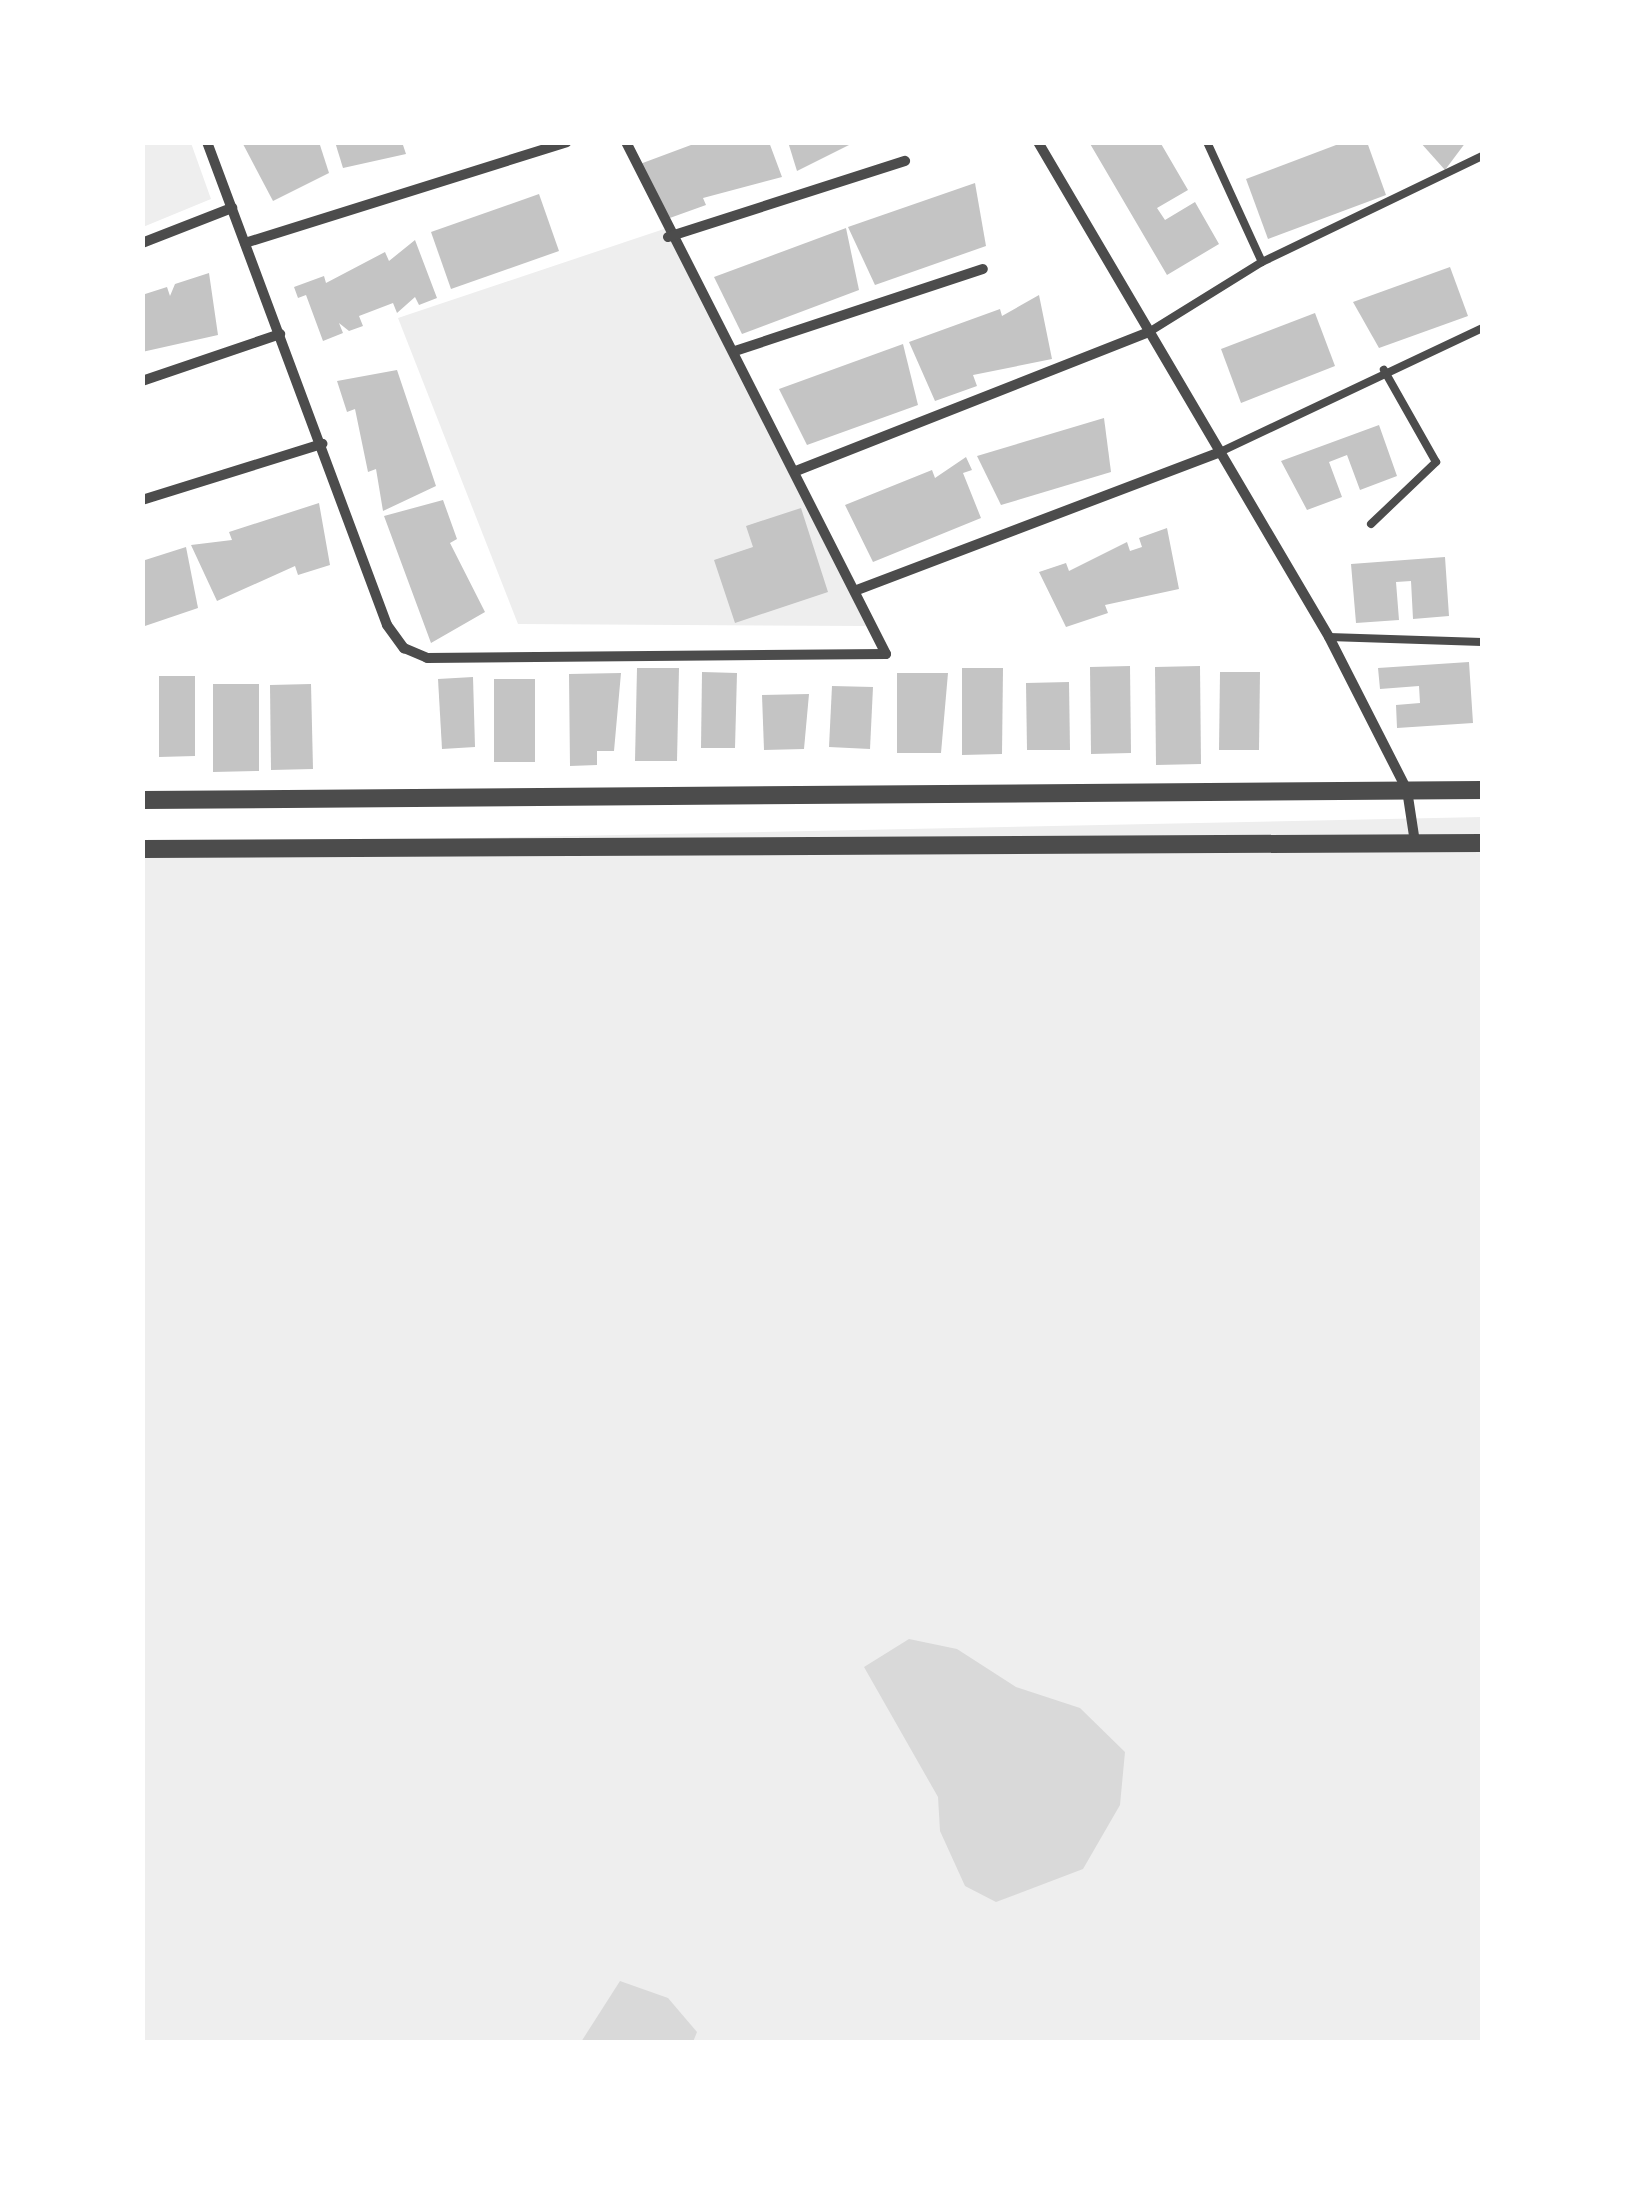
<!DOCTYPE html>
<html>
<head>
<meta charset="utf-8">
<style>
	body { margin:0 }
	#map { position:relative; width:1625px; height:2185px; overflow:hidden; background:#fff; font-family:"Varela Round",sans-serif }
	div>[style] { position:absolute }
	.green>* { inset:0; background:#eee }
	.water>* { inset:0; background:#d9d9d9 }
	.building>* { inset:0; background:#c4c4c4 }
	.service>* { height:8px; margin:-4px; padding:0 4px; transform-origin:4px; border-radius:4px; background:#4c4c4c }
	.minor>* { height:10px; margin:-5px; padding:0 5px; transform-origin:5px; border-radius:5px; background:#4c4c4c }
	.tertiary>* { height:18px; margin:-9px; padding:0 9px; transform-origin:9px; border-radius:9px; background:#4c4c4c }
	span { translate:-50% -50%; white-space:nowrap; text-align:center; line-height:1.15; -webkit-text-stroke:10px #fff; paint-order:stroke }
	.frame { position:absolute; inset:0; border:145px solid #fff; pointer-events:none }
</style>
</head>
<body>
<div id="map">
	<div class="green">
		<i style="clip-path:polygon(143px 142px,191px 143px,211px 199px,143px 227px)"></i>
		<i style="clip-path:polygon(667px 228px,866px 626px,518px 624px,398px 318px)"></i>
		<i style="clip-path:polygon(1482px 817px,1482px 2042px,143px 2042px,142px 845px)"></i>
	</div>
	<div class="water">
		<i style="clip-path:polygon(909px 1639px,957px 1649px,1016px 1687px,1080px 1708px,1125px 1752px,1120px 1805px,1083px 1869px,996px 1902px,965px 1886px,940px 1831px,938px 1797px,864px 1667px)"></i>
		<i style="clip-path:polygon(620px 1981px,668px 1998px,697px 2032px,693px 2042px,581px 2042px)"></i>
	</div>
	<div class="building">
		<i style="clip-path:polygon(319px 142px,329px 173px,273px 201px,243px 144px)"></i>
		<i style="clip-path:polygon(335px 142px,402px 142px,406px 154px,343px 168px)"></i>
		<i style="clip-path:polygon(699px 142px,769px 142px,782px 177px,703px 198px,706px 205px,667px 219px,640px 164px)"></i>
		<i style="clip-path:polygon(788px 142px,853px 142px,853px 143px,797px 171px)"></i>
		<i style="clip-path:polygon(1089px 142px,1160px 142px,1188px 190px,1157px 208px,1165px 220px,1195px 202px,1219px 244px,1167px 275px)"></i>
		<i style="clip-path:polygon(1344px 142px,1367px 142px,1386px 195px,1268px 239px,1246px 179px)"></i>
		<i style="clip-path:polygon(1420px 142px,1466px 142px,1445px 170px)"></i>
		<i style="clip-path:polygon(975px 183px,986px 246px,875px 285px,848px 227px)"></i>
		<i style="clip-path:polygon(539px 194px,559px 251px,451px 289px,431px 232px)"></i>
		<i style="clip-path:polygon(846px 228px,859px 290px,742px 334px,714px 277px)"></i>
		<i style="clip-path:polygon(415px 240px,437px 298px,419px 305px,415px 297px,397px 313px,393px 303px,359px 316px,363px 326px,349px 331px,339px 323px,343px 333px,323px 341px,306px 295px,298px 298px,294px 287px,324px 276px,326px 283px,385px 252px,389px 261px)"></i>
		<i style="clip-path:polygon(1450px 267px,1468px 316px,1379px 348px,1353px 302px)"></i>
		<i style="clip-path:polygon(209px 273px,218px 335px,142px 352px,142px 295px,167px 287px,170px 296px,175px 284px)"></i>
		<i style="clip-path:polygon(1039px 295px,1052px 359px,973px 375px,977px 386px,935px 401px,909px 342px,1000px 309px,1002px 316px)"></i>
		<i style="clip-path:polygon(1315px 313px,1335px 366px,1241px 403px,1221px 349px)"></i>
		<i style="clip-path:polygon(903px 344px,918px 405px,807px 445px,779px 389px)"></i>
		<i style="clip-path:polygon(397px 370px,436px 486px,383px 511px,376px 469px,368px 472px,355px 409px,347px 412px,337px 381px)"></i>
		<i style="clip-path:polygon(1104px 418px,1111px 472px,1001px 505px,977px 456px)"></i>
		<i style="clip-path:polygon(1379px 425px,1397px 476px,1360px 490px,1347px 455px,1329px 462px,1342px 497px,1307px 510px,1281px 461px)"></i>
		<i style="clip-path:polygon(966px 457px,972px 470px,963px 473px,981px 518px,873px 562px,845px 505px,932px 470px,935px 478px)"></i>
		<i style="clip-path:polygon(443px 500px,457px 539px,450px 543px,485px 612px,431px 643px,384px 516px)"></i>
		<i style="clip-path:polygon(319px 503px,330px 565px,298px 575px,295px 566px,217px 601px,191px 545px,232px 540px,229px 532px)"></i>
		<i style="clip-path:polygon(801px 508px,828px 592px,735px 623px,714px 560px,753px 547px,746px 526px)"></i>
		<i style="clip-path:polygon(1167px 528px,1179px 589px,1105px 605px,1108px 613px,1066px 627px,1039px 572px,1066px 563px,1069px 571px,1127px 542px,1130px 551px,1142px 547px,1139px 538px)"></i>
		<i style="clip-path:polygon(186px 547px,198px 608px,142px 627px,142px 561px)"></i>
		<i style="clip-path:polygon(1445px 557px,1449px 616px,1413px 619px,1411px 581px,1396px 582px,1399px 620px,1356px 623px,1351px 564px)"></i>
		<i style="clip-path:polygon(1469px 662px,1473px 723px,1397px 728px,1396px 705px,1420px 703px,1419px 686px,1380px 689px,1378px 668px)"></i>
		<i style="clip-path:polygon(1130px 666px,1131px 753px,1091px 754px,1090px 667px)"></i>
		<i style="clip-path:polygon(1200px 666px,1201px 764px,1156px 765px,1155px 667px)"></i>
		<i style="clip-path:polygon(637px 668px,679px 668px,677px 761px,635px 761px)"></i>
		<i style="clip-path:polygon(962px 668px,1003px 668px,1002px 754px,962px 755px)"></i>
		<i style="clip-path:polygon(702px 672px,737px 673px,735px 748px,701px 748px)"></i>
		<i style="clip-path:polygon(1220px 672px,1260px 672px,1259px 750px,1219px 750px)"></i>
		<i style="clip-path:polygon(621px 673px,614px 751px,597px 751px,597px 765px,570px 766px,569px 674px)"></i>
		<i style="clip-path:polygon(897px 673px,948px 673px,941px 753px,897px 753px)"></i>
		<i style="clip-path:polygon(159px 676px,195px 676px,195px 756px,159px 757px)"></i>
		<i style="clip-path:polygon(473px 677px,475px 747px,442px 749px,438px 679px)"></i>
		<i style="clip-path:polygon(494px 679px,535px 679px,535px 762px,494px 762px)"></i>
		<i style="clip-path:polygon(1069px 682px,1070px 750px,1027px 750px,1026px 683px)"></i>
		<i style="clip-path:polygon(213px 684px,259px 684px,259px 771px,213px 772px)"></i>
		<i style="clip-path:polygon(311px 684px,313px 769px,271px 770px,270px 685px)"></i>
		<i style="clip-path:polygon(832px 686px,873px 687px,870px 749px,829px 747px)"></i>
		<i style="clip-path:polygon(809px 694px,804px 749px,764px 750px,762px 695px)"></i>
	</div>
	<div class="service">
		<i style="left:1207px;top:142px;width:132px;rotate:65.4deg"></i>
		<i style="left:1149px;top:332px;width:133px;rotate:-31.8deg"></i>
		<i style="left:1262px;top:262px;width:244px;rotate:-25.7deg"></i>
		<i style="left:1220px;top:452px;width:290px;rotate:-25.3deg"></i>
		<i style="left:1371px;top:524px;width:90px;rotate:-43.6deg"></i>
		<i style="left:1436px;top:462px;width:106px;rotate:-119.5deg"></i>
		<i style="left:1329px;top:637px;width:153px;rotate:1.9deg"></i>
	</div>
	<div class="minor">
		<i style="left:207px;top:142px;width:515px;rotate:69.56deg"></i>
		<i style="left:387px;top:625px;width:29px;rotate:54deg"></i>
		<i style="left:404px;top:648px;width:25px;rotate:23deg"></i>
		<i style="left:427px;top:658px;width:459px;rotate:-0.5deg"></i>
		<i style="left:886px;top:654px;width:574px;rotate:-116.92deg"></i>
		<i style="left:1038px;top:142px;width:574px;rotate:59.55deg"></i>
		<i style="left:1329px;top:637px;width:172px;rotate:63deg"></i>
		<i style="left:1407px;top:790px;width:53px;rotate:81.3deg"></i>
		<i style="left:668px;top:237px;width:249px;rotate:-17.8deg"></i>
		<i style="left:142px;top:243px;width:97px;rotate:-21.3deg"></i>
		<i style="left:245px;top:243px;width:337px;rotate:-17.4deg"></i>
		<i style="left:735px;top:351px;width:261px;rotate:-18.3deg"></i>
		<i style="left:142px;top:381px;width:146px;rotate:-18.8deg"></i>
		<i style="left:796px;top:471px;width:379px;rotate:-21.5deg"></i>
		<i style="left:142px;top:500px;width:189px;rotate:-17.3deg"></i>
		<i style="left:857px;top:590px;width:388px;rotate:-20.8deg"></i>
	</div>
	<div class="tertiary">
		<i style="left:142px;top:800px;width:1340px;rotate:-0.43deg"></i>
		<i style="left:142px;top:849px;width:1340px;rotate:-0.26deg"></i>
	</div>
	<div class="frame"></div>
</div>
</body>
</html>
